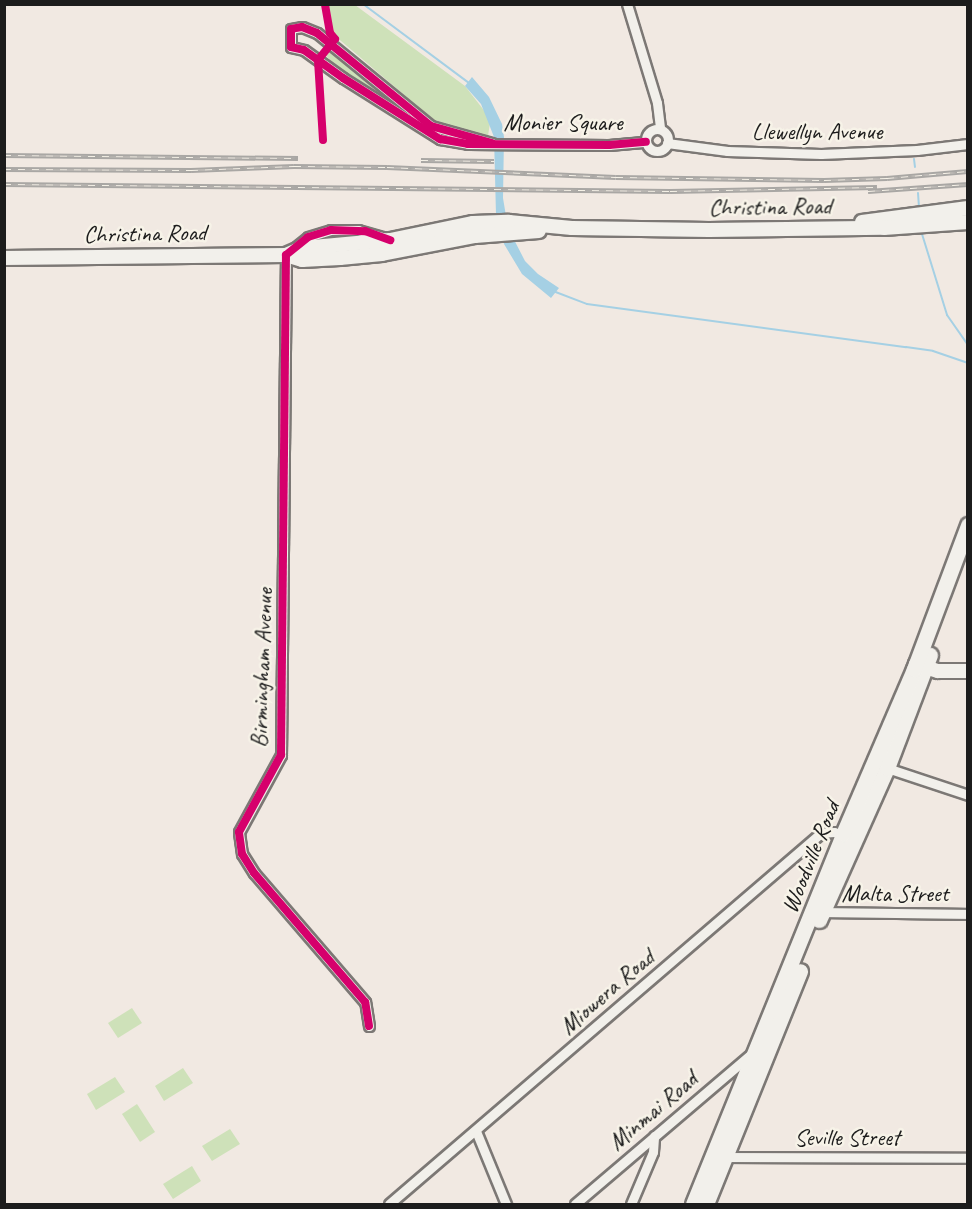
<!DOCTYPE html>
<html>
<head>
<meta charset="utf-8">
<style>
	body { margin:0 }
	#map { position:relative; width:972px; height:1209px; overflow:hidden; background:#f1e9e2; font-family:Caveat,sans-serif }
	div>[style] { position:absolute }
	.green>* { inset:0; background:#cee1b9 }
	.water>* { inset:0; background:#a5d0e4 }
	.stream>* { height:2px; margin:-1px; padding:0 1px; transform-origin:1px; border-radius:1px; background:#a5d0e4 }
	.roads { filter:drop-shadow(2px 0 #7c7875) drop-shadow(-2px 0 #7c7875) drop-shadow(0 2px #7c7875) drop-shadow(0 -2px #7c7875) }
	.street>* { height:9px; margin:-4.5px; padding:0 4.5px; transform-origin:4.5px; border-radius:4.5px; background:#f2f0eb }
	.street>.ring { margin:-4.5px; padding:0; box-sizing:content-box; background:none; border:9px solid #f2f0eb; border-radius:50% }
	.secondary>* { height:14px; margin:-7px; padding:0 7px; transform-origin:7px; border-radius:7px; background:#f2f0eb }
	.primary>* { height:15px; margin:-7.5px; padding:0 7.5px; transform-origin:7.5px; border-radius:7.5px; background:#f2f0eb }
	.rail>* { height:4.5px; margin-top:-2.25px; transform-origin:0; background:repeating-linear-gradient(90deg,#f7f3e8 0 7px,#a9a7a4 0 14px); box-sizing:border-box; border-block:2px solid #a9a7a4 }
	.cycleway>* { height:8px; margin:-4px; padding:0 4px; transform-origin:4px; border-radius:4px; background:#d6006c }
	span { translate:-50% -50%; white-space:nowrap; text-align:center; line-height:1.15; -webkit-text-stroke:5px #f7f3e8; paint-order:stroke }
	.street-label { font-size:24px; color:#1c1c1c }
	.frame { position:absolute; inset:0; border:6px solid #1c1c1c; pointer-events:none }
</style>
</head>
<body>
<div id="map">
	<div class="green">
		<i style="clip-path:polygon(324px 5px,355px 5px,465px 86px,486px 113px,490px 123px,488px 136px,448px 130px,431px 123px,402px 93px,327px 29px)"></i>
		<i style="clip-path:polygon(328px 50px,349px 63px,373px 88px,369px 89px,338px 70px,325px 54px)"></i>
		<i style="clip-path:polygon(132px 1008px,142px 1023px,118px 1038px,108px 1023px)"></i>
		<i style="clip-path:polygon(183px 1068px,193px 1083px,164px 1101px,155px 1086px)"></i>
		<i style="clip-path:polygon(115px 1077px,125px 1092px,96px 1110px,87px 1094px)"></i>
		<i style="clip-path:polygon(137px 1104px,155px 1132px,140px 1142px,122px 1114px)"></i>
		<i style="clip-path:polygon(230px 1129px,240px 1144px,212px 1161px,202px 1146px)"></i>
		<i style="clip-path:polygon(192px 1166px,201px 1181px,173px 1199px,163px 1184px)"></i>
	</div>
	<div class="water">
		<i style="clip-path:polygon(472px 77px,489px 97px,502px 124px,504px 137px,503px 198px,508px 228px,525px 261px,538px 274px,559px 288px,551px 298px,522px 274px,504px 244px,496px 215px,494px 137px,481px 104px,465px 86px)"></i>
	</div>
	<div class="stream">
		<i style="left:363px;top:4px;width:132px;rotate:36.7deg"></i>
		<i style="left:914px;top:159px;width:8px;rotate:83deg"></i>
		<i style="left:918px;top:193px;width:13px;rotate:86deg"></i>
		<i style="left:922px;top:234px;width:85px;rotate:72.8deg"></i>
		<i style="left:947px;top:315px;width:37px;rotate:55deg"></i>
		<i style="left:553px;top:291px;width:36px;rotate:21deg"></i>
		<i style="left:587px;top:304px;width:322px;rotate:7.7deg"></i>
		<i style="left:906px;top:347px;width:27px;rotate:8deg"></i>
		<i style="left:933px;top:351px;width:37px;rotate:19deg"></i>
	</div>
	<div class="roads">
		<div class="street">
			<i style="left:627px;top:4px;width:103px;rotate:73.1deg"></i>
			<i style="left:657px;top:103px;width:26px;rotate:83deg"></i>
			<i class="ring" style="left:646px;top:129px;width:13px;height:13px"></i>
			<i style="left:492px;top:143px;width:63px;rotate:-164.4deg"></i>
			<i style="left:431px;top:126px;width:147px;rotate:-140.8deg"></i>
			<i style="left:317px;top:33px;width:16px;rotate:-158deg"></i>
			<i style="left:302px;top:27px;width:11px;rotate:170deg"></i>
			<i style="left:291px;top:29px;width:18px;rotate:90deg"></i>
			<i style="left:291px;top:47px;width:13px;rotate:13deg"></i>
			<i style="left:304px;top:50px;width:48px;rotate:35.7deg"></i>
			<i style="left:343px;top:78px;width:115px;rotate:32.2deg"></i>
			<i style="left:440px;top:139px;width:28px;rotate:10deg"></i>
			<i style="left:468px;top:144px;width:141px;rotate:0.4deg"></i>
			<i style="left:609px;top:145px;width:37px;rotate:-5deg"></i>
			<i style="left:667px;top:143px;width:61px;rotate:7.6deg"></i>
			<i style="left:727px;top:151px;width:94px;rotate:1.8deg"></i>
			<i style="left:821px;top:154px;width:96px;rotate:-2.4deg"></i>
			<i style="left:917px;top:150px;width:51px;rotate:-6.7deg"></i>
			<i style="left:887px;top:768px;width:85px;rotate:18.4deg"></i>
			<i style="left:823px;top:912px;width:145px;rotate:0.8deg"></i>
			<i style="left:369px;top:1026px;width:24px;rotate:-99deg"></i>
			<i style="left:365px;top:1002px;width:170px;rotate:-130.7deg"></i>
			<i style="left:254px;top:873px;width:22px;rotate:-122deg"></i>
			<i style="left:242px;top:854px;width:22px;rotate:-98deg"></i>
			<i style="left:239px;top:832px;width:88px;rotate:-61.4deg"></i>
			<i style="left:281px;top:755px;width:500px;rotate:-89.43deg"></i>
			<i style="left:286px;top:255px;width:28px;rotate:-39deg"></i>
			<i style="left:308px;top:237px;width:24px;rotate:-17deg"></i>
			<i style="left:331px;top:230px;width:27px"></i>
			<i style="left:358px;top:230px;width:32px;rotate:16deg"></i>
			<i style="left:476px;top:1131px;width:79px;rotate:67.7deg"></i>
			<i style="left:726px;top:1157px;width:242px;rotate:0.2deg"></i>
			<i style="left:389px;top:1204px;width:569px;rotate:-40.66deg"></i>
			<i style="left:821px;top:833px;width:13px;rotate:-4deg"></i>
			<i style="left:834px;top:832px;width:13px;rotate:18deg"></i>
			<i style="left:575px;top:1204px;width:231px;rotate:-40.4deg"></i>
			<i style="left:631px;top:1204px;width:56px;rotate:-67.1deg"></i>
			<i style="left:653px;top:1152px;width:16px;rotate:-86deg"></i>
		</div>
		<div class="secondary">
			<i style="left:862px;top:222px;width:107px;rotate:-7.5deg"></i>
			<i style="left:286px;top:255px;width:17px;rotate:-24deg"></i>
			<i style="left:302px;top:248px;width:88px;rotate:-5.2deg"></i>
			<i style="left:390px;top:240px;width:85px;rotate:-11.6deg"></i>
			<i style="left:473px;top:223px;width:36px;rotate:-2deg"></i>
			<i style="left:509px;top:222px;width:63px;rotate:5.4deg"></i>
			<i style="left:572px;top:228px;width:137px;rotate:0.8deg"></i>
			<i style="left:709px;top:230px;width:175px;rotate:-0.7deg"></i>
			<i style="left:884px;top:228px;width:84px;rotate:-4.1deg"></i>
			<i style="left:4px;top:258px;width:282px;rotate:-0.6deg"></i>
			<i style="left:286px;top:255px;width:17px;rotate:17deg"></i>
			<i style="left:302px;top:260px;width:38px;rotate:-3deg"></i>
			<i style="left:340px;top:258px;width:42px;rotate:-5.4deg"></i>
			<i style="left:382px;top:254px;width:95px;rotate:-11deg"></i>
			<i style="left:475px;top:236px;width:64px;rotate:-4.5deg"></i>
			<i style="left:916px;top:664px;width:23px;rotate:18deg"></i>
			<i style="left:938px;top:671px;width:30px"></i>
		</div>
		<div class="primary">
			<i style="left:819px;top:920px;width:167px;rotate:-65.9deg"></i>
			<i style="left:887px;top:768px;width:121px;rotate:-69.2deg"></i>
			<i style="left:693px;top:1204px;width:399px;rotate:-67.9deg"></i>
			<i style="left:843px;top:834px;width:180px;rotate:-66.7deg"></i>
			<i style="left:914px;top:669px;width:154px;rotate:-69.4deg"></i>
			<i style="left:706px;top:1204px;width:251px;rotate:-68deg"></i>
		</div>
	</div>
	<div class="rail">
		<i style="left:4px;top:155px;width:294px;rotate:0.6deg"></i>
		<i style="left:421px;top:160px;width:73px;rotate:0.8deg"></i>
		<i style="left:4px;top:169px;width:187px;rotate:0.3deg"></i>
		<i style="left:191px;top:170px;width:103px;rotate:-2.2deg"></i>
		<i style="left:294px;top:166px;width:93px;rotate:0.6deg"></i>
		<i style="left:387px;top:167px;width:229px;rotate:2.5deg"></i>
		<i style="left:616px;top:177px;width:208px;rotate:0.8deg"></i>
		<i style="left:824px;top:180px;width:63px;rotate:-1.8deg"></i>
		<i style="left:887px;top:178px;width:81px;rotate:-4.9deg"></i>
		<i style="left:4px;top:184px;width:666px;rotate:0.6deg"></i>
		<i style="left:670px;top:191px;width:207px;rotate:-1.1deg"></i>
		<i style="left:868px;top:191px;width:100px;rotate:-4deg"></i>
	</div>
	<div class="cycleway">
		<i style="left:323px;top:140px;width:80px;rotate:-93.6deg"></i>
		<i style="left:318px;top:60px;width:27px;rotate:-51deg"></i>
		<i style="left:335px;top:39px;width:8px;rotate:-130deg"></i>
		<i style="left:330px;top:33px;width:29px;rotate:-100deg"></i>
		<i style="left:492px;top:143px;width:63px;rotate:-164.4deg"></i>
		<i style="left:431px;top:126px;width:147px;rotate:-140.8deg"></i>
		<i style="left:317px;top:33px;width:16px;rotate:-158deg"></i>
		<i style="left:302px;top:27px;width:11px;rotate:170deg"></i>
		<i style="left:291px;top:29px;width:18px;rotate:90deg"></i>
		<i style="left:291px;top:47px;width:13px;rotate:13deg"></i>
		<i style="left:304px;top:50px;width:48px;rotate:35.7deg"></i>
		<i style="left:343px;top:78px;width:115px;rotate:32.2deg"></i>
		<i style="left:440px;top:139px;width:28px;rotate:10deg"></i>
		<i style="left:468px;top:144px;width:141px;rotate:0.4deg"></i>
		<i style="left:609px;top:145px;width:37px;rotate:-5deg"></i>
		<i style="left:369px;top:1026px;width:24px;rotate:-99deg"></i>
		<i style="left:365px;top:1002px;width:170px;rotate:-130.7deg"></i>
		<i style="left:254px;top:873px;width:22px;rotate:-122deg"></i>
		<i style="left:242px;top:854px;width:22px;rotate:-98deg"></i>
		<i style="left:239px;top:832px;width:88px;rotate:-61.4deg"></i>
		<i style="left:281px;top:755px;width:500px;rotate:-89.43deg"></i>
		<i style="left:286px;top:255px;width:28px;rotate:-39deg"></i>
		<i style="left:308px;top:237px;width:24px;rotate:-17deg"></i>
		<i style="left:331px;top:230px;width:34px;rotate:2deg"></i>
		<i style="left:365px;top:231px;width:27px;rotate:20deg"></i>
	</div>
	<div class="street-label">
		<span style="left:563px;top:123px">Monier Square</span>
		<span style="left:817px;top:132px">Llewellyn Avenue</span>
		<span style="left:770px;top:207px;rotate:-1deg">Christina Road</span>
		<span style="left:145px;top:234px;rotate:-1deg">Christina Road</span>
		<span style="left:262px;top:668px;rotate:-88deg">Birmingham Avenue</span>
		<span style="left:811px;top:857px;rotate:-68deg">Woodville Road</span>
		<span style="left:895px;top:894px">Malta Street</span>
		<span style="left:607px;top:992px;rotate:-41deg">Miowera Road</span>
		<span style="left:653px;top:1111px;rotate:-40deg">Minmai Road</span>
		<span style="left:847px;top:1138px">Seville Street</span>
	</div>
	<div class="frame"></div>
</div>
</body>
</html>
